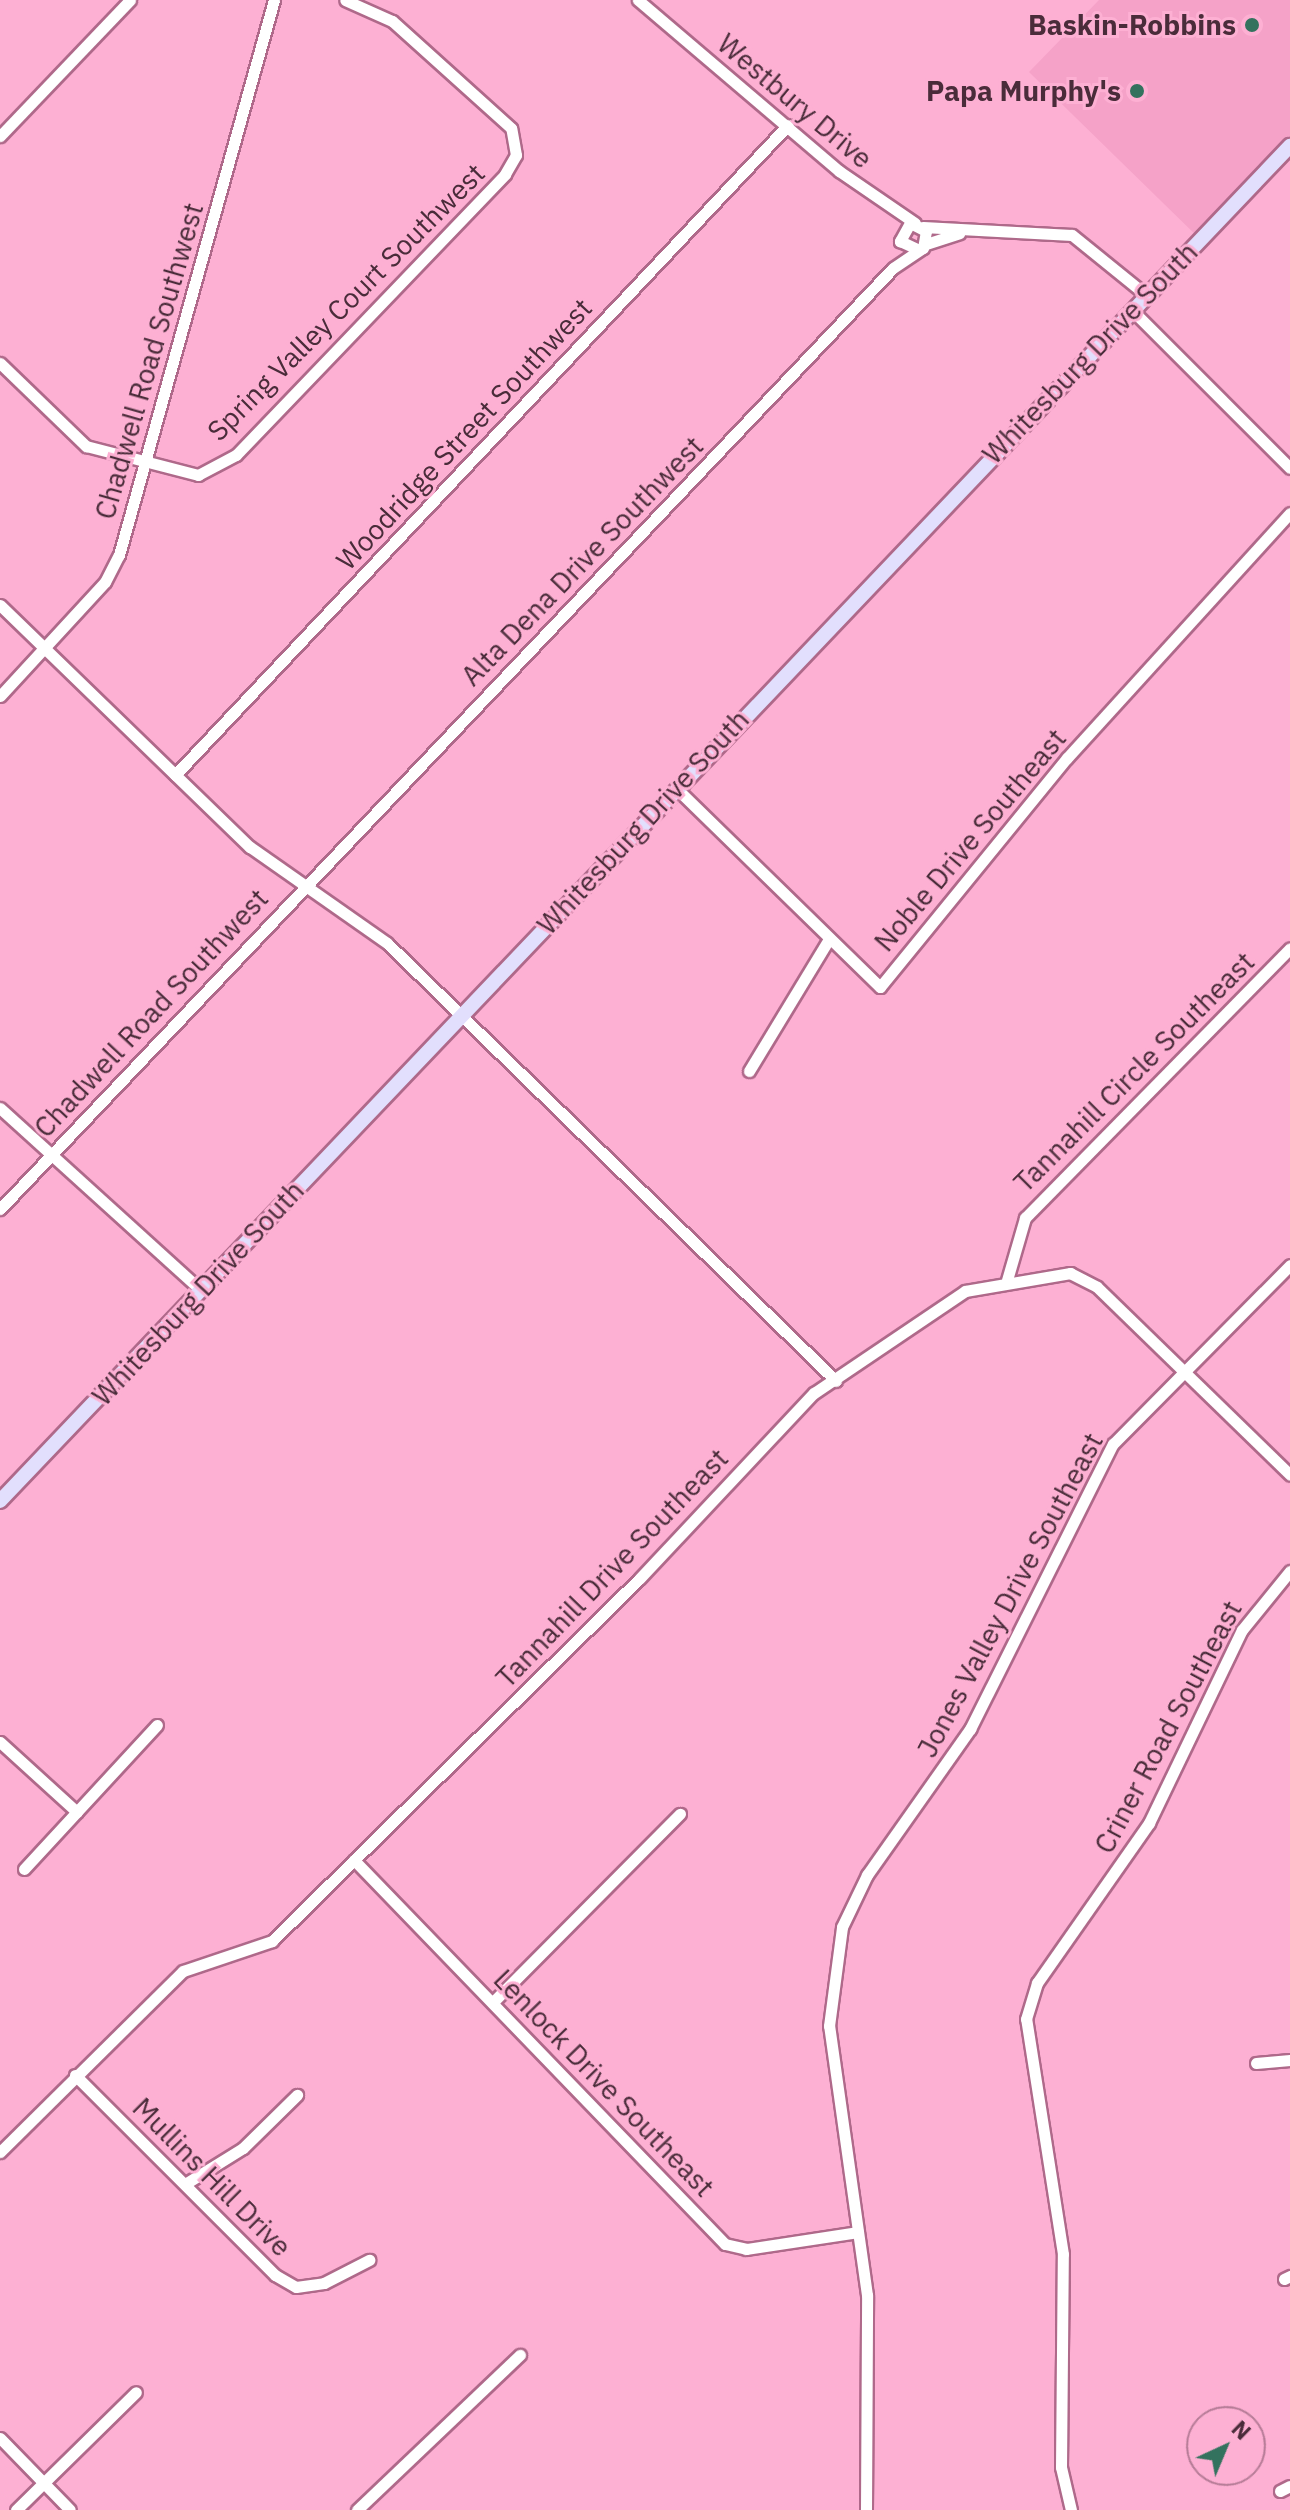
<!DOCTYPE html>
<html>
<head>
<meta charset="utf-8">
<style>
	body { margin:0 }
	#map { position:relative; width:1290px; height:2510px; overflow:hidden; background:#fdb0d3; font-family:"IBM Plex Sans",sans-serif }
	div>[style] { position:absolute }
	.built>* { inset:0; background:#f5a2c8 }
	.roads { filter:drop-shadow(2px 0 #af698a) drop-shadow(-2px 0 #af698a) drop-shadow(0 2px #af698a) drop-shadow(0 -2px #af698a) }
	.minor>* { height:11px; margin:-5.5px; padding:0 5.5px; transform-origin:5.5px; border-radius:5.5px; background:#fff }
	.major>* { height:14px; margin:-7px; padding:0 7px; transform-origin:7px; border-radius:7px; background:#e2dffd }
	.dots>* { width:22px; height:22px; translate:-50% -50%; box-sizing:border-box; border:4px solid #fdb0d3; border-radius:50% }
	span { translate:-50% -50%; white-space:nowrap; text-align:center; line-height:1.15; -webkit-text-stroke:6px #fdb0d3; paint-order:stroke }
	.poi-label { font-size:28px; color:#4a2c3a; font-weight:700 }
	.right { translate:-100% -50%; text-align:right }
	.street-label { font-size:28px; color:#4a2c3a }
	.north { position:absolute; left:1186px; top:2406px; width:80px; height:80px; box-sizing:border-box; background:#fdb0d3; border:2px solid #b57b96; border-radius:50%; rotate:44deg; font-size:22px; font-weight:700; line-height:32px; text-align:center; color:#4a2c3a }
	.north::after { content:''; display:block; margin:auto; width:28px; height:36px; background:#33725e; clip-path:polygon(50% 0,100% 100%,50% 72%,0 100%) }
</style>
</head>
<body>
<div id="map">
	<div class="built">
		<i style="clip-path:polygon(1099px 0,1290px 0,1290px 156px,1204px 243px,1029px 72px)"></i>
	</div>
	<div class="roads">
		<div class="minor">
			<i style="left:638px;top:0;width:264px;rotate:40.4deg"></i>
			<i style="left:839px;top:171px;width:92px;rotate:34.4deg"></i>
			<i style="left:0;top:136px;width:188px;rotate:-46.3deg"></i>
			<i style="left:923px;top:227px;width:149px;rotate:3.1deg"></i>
			<i style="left:1072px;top:235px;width:95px;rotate:39deg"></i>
			<i style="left:926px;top:244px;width:35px;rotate:-18deg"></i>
			<i style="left:1132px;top:310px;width:223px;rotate:45deg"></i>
			<i style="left:0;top:363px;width:120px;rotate:44deg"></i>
			<i style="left:86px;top:446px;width:116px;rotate:14.5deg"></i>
			<i style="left:198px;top:475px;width:43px;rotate:-27.8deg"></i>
			<i style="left:236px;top:455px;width:389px;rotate:-46.2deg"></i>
			<i style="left:505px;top:174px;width:22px;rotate:-60deg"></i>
			<i style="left:516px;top:155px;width:27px;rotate:-100deg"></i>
			<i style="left:511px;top:128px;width:160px;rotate:-138deg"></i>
			<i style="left:392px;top:21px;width:51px;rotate:-155.9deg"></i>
			<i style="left:0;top:605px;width:348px;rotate:44.1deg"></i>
			<i style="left:250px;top:847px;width:167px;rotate:35deg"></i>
			<i style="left:387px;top:943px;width:627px;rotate:44.29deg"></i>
			<i style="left:0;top:696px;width:155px;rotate:-47.4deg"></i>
			<i style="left:105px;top:582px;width:30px;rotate:-63deg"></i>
			<i style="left:119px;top:555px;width:576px;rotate:-74.4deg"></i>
			<i style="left:175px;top:775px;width:893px;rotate:-46.68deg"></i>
			<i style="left:676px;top:788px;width:285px;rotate:44.3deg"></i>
			<i style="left:880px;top:987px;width:296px;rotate:-50.8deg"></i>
			<i style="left:1067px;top:758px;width:331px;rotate:-47.7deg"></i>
			<i style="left:749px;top:1071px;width:154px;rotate:-58.8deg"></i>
			<i style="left:0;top:1108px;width:271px;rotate:42.2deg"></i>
			<i style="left:0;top:1209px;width:1297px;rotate:-46.5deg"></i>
			<i style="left:893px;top:268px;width:36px;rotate:-34deg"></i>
			<i style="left:923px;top:248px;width:17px;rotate:-80deg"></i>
			<i style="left:926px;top:231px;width:18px;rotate:-153deg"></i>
			<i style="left:910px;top:223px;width:21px;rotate:119deg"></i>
			<i style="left:900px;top:241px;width:21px;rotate:25deg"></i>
			<i style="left:1007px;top:1280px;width:65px;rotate:-73.8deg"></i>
			<i style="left:1025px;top:1218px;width:378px;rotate:-45.5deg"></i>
			<i style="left:0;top:1742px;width:104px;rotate:42.3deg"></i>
			<i style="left:354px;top:1860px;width:534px;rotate:45.99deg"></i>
			<i style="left:725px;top:2244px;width:22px;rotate:13deg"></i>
			<i style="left:746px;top:2249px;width:113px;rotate:-8.6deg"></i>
			<i style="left:24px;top:1869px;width:196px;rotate:-47.3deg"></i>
			<i style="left:494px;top:2001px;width:264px;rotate:-45.2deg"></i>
			<i style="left:1256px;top:2063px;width:34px;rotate:-5deg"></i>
			<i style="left:75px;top:2075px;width:283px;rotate:45deg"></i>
			<i style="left:275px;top:2275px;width:24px;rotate:30deg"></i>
			<i style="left:296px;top:2287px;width:28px;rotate:-8deg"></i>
			<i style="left:324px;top:2283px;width:51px;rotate:-27.1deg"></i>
			<i style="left:0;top:2152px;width:257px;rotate:-44.7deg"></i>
			<i style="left:183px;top:1971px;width:94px;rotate:-18.6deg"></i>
			<i style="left:272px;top:1941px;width:517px;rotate:-44.61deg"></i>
			<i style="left:640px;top:1578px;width:254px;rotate:-46.8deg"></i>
			<i style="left:814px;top:1393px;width:182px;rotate:-34deg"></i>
			<i style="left:965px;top:1291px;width:107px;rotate:-9.7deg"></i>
			<i style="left:1070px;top:1273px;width:30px;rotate:27deg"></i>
			<i style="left:1097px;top:1287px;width:269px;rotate:44.2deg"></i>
			<i style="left:185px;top:2184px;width:68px;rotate:-31.8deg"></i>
			<i style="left:243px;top:2148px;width:76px;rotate:-44.5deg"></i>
			<i style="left:1284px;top:2279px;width:7px;rotate:-27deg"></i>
			<i style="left:0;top:2438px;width:100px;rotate:45.8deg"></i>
			<i style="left:1280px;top:2491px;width:11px;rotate:-27deg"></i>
			<i style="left:16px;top:2510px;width:168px;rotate:-44.5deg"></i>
			<i style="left:357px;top:2510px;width:225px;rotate:-43.6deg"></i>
			<i style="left:866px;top:2510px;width:215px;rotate:-89.7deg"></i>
			<i style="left:867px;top:2295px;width:272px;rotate:-98deg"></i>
			<i style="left:829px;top:2026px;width:100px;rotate:-82.5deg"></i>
			<i style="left:842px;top:1927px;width:58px;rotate:-64.3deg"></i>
			<i style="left:867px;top:1875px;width:179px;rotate:-54.8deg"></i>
			<i style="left:970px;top:1729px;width:319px;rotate:-63.4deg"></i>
			<i style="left:1113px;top:1444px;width:252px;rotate:-45.3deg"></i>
			<i style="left:1071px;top:2510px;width:44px;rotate:-103.1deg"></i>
			<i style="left:1061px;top:2467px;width:213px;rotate:-89.5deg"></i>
			<i style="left:1063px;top:2254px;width:238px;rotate:-98.9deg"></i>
			<i style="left:1026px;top:2019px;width:38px;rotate:-73deg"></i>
			<i style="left:1037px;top:1983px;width:195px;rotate:-55deg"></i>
			<i style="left:1149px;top:1823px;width:214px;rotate:-64.3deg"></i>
			<i style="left:1242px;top:1630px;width:76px;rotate:-50.9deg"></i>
		</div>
		<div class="major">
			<i style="left:0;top:1501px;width:1871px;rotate:-46.41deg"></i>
		</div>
	</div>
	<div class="dots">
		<i style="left:1252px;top:25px;background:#33725e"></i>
		<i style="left:1137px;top:91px;background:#33725e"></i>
	</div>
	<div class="poi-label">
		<span class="right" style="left:1236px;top:25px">Baskin-Robbins</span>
		<span class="right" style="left:1121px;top:91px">Papa Murphy's</span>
	</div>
	<div class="street-label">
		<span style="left:795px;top:101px;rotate:40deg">Westbury Drive</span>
		<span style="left:346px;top:302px;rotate:-45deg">Spring Valley Court Southwest</span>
		<span style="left:1090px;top:353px;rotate:-46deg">Whitesburg Drive South</span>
		<span style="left:149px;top:361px;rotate:-74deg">Chadwell Road Southwest</span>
		<span style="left:464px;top:434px;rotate:-47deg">Woodridge Street Southwest</span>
		<span style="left:582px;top:561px;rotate:-46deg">Alta Dena Drive Southwest</span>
		<span style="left:643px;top:822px;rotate:-47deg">Whitesburg Drive South</span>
		<span style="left:970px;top:840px;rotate:-50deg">Noble Drive Southeast</span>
		<span style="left:151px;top:1013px;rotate:-47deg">Chadwell Road Southwest</span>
		<span style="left:1134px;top:1072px;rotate:-45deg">Tannahill Circle Southeast</span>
		<span style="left:198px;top:1293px;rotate:-47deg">Whitesburg Drive South</span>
		<span style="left:612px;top:1568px;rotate:-46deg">Tannahill Drive Southeast</span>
		<span style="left:1010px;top:1595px;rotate:-62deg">Jones Valley Drive Southeast</span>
		<span style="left:1168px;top:1727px;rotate:-62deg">Criner Road Southeast</span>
		<span style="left:604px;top:2083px;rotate:46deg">Lenlock Drive Southeast</span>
		<span style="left:212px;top:2177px;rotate:45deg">Mullins Hill Drive</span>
	</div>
	<div class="north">N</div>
</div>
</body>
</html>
